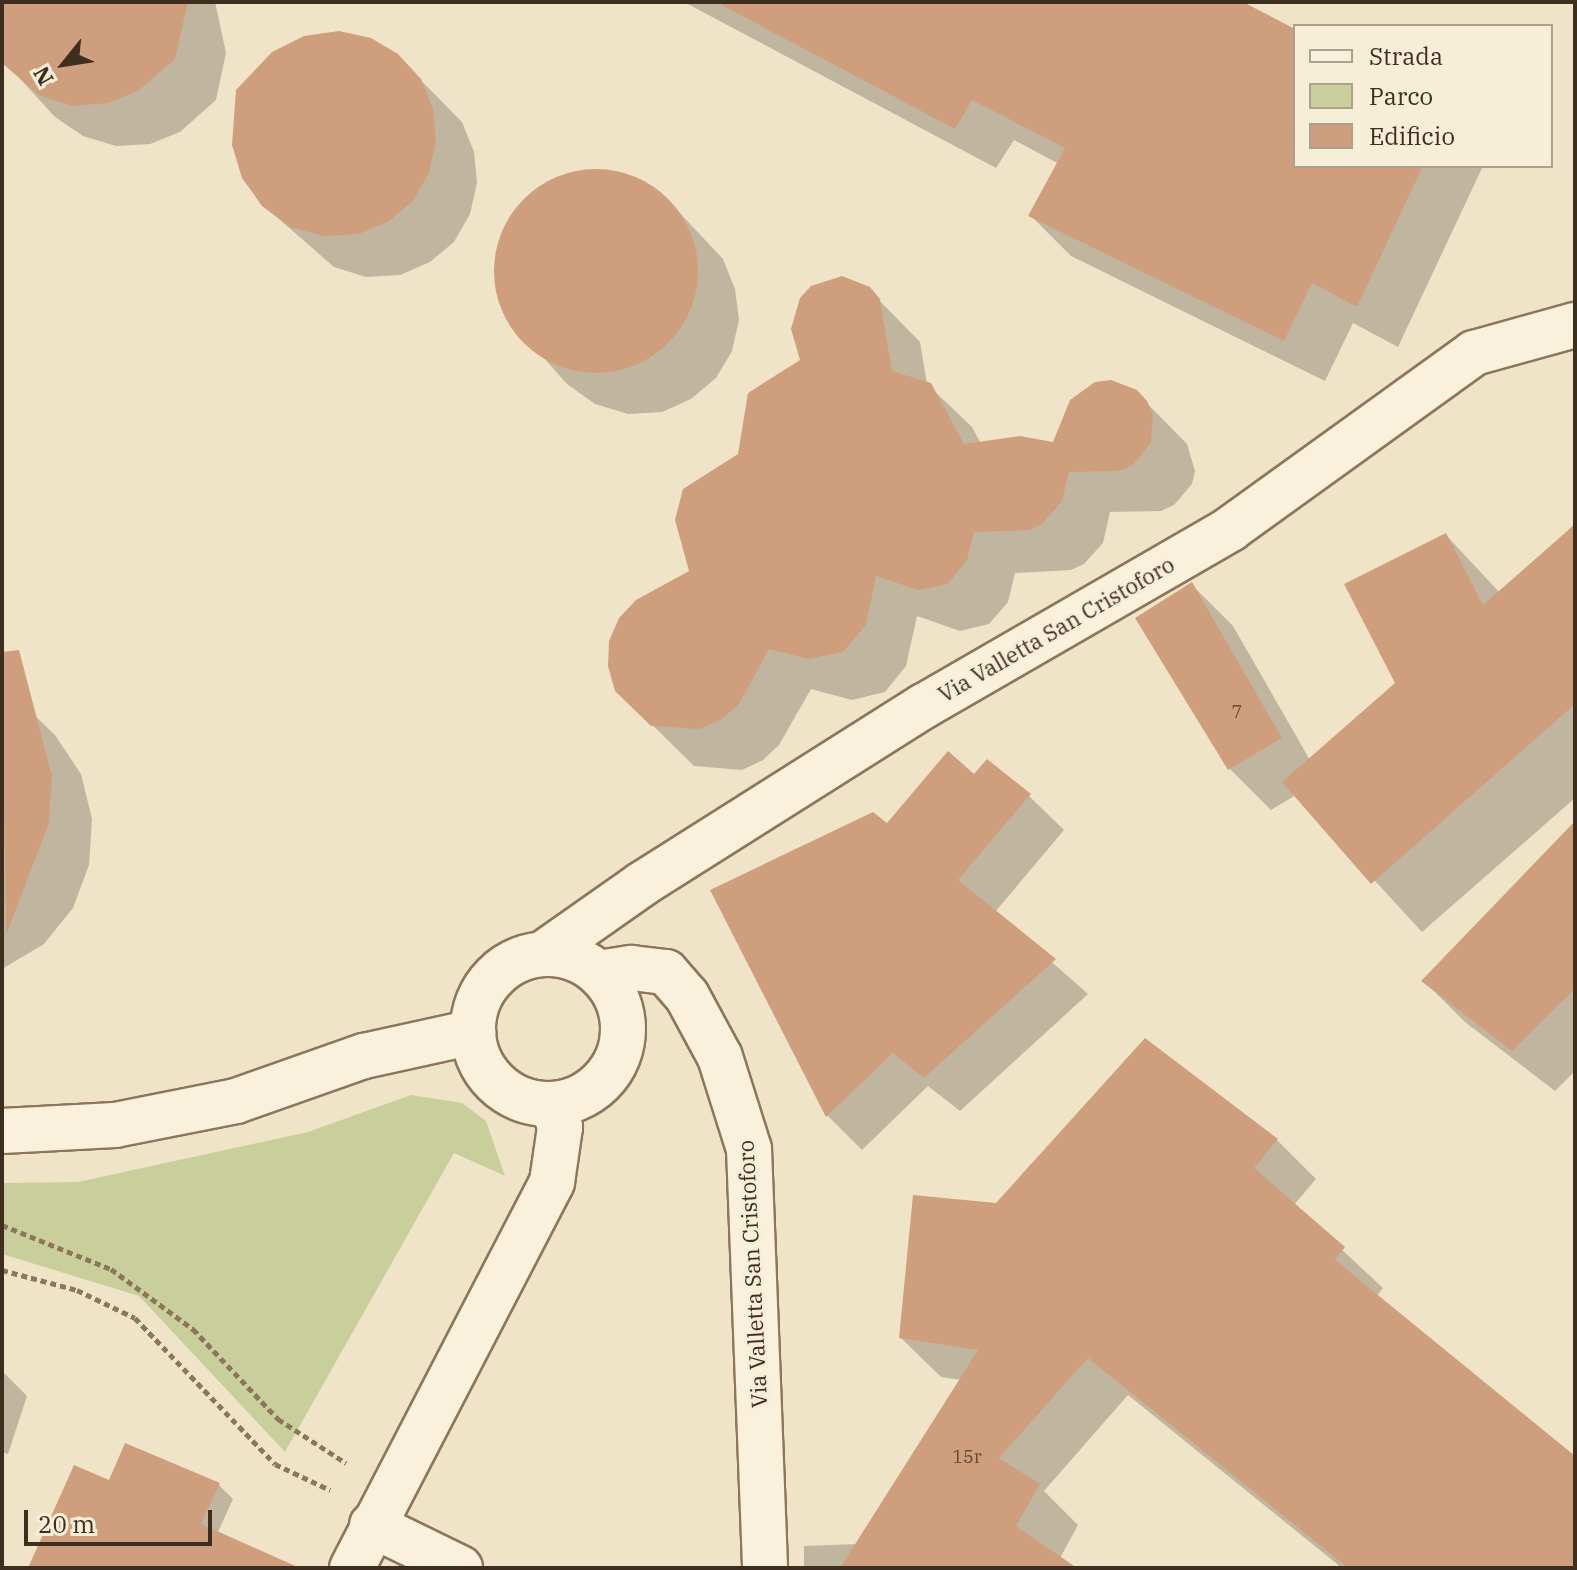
<!DOCTYPE html>
<html>
<head>
<meta charset="utf-8">
<style>
	body { margin:0 }
	#map { position:relative; width:1577px; height:1570px; overflow:hidden; background:#f0e4c8; font-family:"IBM Plex Serif",serif }
	div>[style] { position:absolute }
	.green>* { inset:0; background:#c9cf9b }
	.shadow>* { inset:0; background:#0003 }
	.building>* { inset:0; background:#cf9f7d }
	.round { border-radius:50% }
	.path>* { height:5px; margin-top:-2.5px; transform-origin:0; background:repeating-linear-gradient(90deg,#8d765c 0 6px,transparent 0 10px) }
	.roads { filter:drop-shadow(2px 0 #8d765c) drop-shadow(-2px 0 #8d765c) drop-shadow(0 2px #8d765c) drop-shadow(0 -2px #8d765c) }
	.street>* { height:44px; margin:-22px; padding:0 22px; transform-origin:22px; border-radius:22px; background:#faf1dc }
	.street>.ring { margin:-22px; padding:0; box-sizing:content-box; background:none; border:44px solid #faf1dc; border-radius:50% }
	span { translate:-50% -50%; white-space:nowrap; text-align:center; line-height:1.15; -webkit-text-stroke:6px #f7eed8; paint-order:stroke }
	.number-label { font-size:18px; color:#624a37 }
	.number-label span { -webkit-text-stroke-width:0 }
	.street-label { font-size:22px; color:#3d2e20 }
	.frame { position:absolute; inset:0; border:4px solid #3d2e20; pointer-events:none }
	.legend { position:absolute; left:1293px; top:24px; width:260px; height:144px; box-sizing:border-box; background:#f7eed8; border:2px solid #ada18e; margin:0; padding:10px 14px; list-style:none; font-size:24px; color:#3d2e20 }
	.legend li { display:flex; align-items:center; gap:16px; height:40px }
	.legend b { width:40px; border:2px solid #ada18e }
	.north { position:absolute; left:24px; top:24px; width:80px; height:80px; -webkit-text-stroke:6px #f7eed8; paint-order:stroke; rotate:240deg; font-size:22px; font-weight:700; line-height:32px; text-align:center; color:#3d2e20 }
	.north::after { content:''; display:block; margin:auto; width:28px; height:36px; background:#3d2e20; clip-path:polygon(50% 0,100% 100%,50% 72%,0 100%) }
	.scale { position:absolute; left:24px; top:1510px; width:188px; height:36px; box-sizing:border-box; border:4px solid #3d2e20; border-top:0; padding-left:10px; font-size:24px; line-height:28px; white-space:nowrap; color:#3d2e20; -webkit-text-stroke:6px #f7eed8; paint-order:stroke }
</style>
</head>
<body>
<div id="map">
	<div class="green">
		<i style="clip-path:polygon(411px 1095px,462px 1103px,486px 1121px,505px 1176px,454px 1153px,285px 1452px,139px 1296px,2px 1254px,2px 1183px,78px 1182px,308px 1132px)"></i>
	</div>
	<div class="shadow">
		<i style="clip-path:polygon(2px 2px,215px 2px,226px 53px,216px 100px,180px 132px,150px 144px,116px 146px,83px 136px,55px 117px,2px 59px)"></i>
		<i style="clip-path:polygon(684px 2px,1240px 2px,1295px 31px,1295px 166px,1483px 166px,1398px 347px,1353px 323px,1325px 381px,1071px 256px,1030px 215px,1059px 164px,1014px 140px,996px 168px)"></i>
		<i style="clip-path:polygon(397px 56px,462px 122px,474px 152px,477px 183px,470px 214px,454px 242px,430px 262px,400px 275px,366px 277px,334px 267px,263px 205px)"></i>
		<i style="clip-path:polygon(601px 170px,632px 177px,660px 192px,723px 259px,735px 289px,739px 320px,732px 351px,716px 378px,691px 399px,662px 412px,628px 414px,595px 404px,567px 384px,504px 313px,496px 280px,499px 246px,512px 214px,536px 190px,566px 175px)"></i>
		<i style="clip-path:polygon(868px 289px,920px 342px,927px 384px,972px 427px,981px 444px,1054px 445px,1136px 392px,1187px 444px,1195px 471px,1192px 484px,1174px 505px,1161px 511px,1110px 512px,1103px 543px,1084px 564px,1071px 570px,1015px 573px,1008px 602px,989px 624px,960px 631px,917px 616px,906px 666px,885px 692px,852px 700px,811px 689px,779px 745px,763px 760px,742px 770px,694px 766px,617px 690px,692px 572px,740px 455px,802px 361px)"></i>
		<i style="clip-path:polygon(1575px 526px,1575px 798px,1422px 932px,1296px 795px,1271px 810px,1230px 769px,1138px 618px,1192px 585px,1233px 626px,1310px 760px,1398px 683px,1446px 535px,1500px 593px)"></i>
		<i style="clip-path:polygon(2px 684px,55px 735px,81px 774px,92px 819px,89px 865px,73px 908px,44px 944px,2px 969px)"></i>
		<i style="clip-path:polygon(975px 777px,1029px 796px,1064px 830px,995px 912px,1088px 994px,960px 1111px,928px 1086px,862px 1150px,828px 1116px,713px 891px,888px 826px)"></i>
		<i style="clip-path:polygon(1575px 825px,1575px 1071px,1555px 1091px,1465px 1022px,1424px 981px)"></i>
		<i style="clip-path:polygon(1277px 1140px,1316px 1179px,1294px 1205px,1383px 1288px,1376px 1297px,1575px 1460px,1575px 1568px,1342px 1568px,1128px 1395px,1044px 1491px,1078px 1525px,1060px 1558px,1074px 1568px,804px 1568px,804px 1546px,857px 1544px,961px 1380px,941px 1377px,901px 1338px,997px 1205px)"></i>
		<i style="clip-path:polygon(2px 1371px,27px 1396px,8px 1454px,2px 1452px)"></i>
		<i style="clip-path:polygon(218px 1484px,233px 1499px,217px 1534px,266px 1568px,31px 1568px)"></i>
	</div>
	<div class="building">
		<i style="clip-path:polygon(2px 2px,188px 2px,175px 59px,138px 91px,108px 103px,73px 106px,40px 96px,2px 63px)"></i>
		<i style="clip-path:polygon(716px 2px,1243px 2px,1295px 29px,1295px 166px,1423px 166px,1357px 307px,1312px 283px,1284px 341px,1028px 216px,1065px 148px,972px 100px,955px 129px)"></i>
		<i style="clip-path:polygon(339px 31px,371px 38px,398px 54px,421px 79px,433px 109px,436px 141px,429px 173px,413px 201px,389px 221px,359px 234px,324px 236px,290px 227px,262px 206px,242px 178px,232px 145px,236px 90px,272px 52px,304px 36px)"></i>
		<i class="round" style="left:494px;top:169px;width:204px;height:204px"></i>
		<i style="clip-path:polygon(842px 276px,870px 287px,880px 299px,892px 371px,931px 383px,964px 444px,1020px 436px,1053px 442px,1070px 400px,1095px 382px,1111px 380px,1137px 390px,1147px 401px,1153px 414px,1151px 443px,1133px 465px,1119px 471px,1069px 472px,1062px 501px,1042px 524px,1029px 530px,974px 532px,967px 560px,948px 584px,918px 590px,876px 576px,866px 625px,843px 652px,809px 659px,769px 649px,739px 704px,722px 719px,700px 729px,651px 726px,615px 691px,608px 666px,609px 641px,619px 618px,636px 600px,689px 571px,675px 520px,683px 489px,738px 454px,748px 393px,800px 360px,791px 329px,800px 298px,811px 286px)"></i>
		<i style="clip-path:polygon(1575px 524px,1575px 704px,1371px 884px,1282px 782px,1395px 683px,1344px 584px,1446px 533px,1483px 605px)"></i>
		<i style="clip-path:polygon(1192px 582px,1282px 738px,1228px 770px,1135px 618px)"></i>
		<i style="clip-path:polygon(19px 650px,52px 776px,49px 823px,6px 935px,2px 652px)"></i>
		<i style="clip-path:polygon(948px 751px,974px 774px,987px 759px,1031px 794px,958px 880px,1056px 959px,924px 1078px,893px 1053px,826px 1117px,710px 890px,873px 812px,887px 823px)"></i>
		<i style="clip-path:polygon(1575px 821px,1575px 989px,1512px 1051px,1421px 981px)"></i>
		<i style="clip-path:polygon(1145px 1038px,1278px 1139px,1254px 1168px,1345px 1247px,1335px 1260px,1575px 1456px,1575px 1568px,1348px 1568px,1088px 1358px,999px 1458px,1040px 1484px,1016px 1526px,1077px 1568px,840px 1568px,978px 1350px,899px 1338px,913px 1195px,996px 1203px)"></i>
		<i style="clip-path:polygon(125px 1443px,220px 1483px,201px 1524px,300px 1568px,28px 1568px,74px 1465px,109px 1480px)"></i>
	</div>
	<div class="path">
		<i style="left:2px;top:1225px;width:118px;rotate:22deg"></i>
		<i style="left:111px;top:1269px;width:102px;rotate:36.2deg"></i>
		<i style="left:193px;top:1329px;width:124px;rotate:46.6deg"></i>
		<i style="left:278px;top:1419px;width:81px;rotate:32.9deg"></i>
		<i style="left:2px;top:1270px;width:78px;rotate:14.9deg"></i>
		<i style="left:77px;top:1290px;width:64px;rotate:25.8deg"></i>
		<i style="left:135px;top:1318px;width:202px;rotate:46.2deg"></i>
		<i style="left:275px;top:1464px;width:61px;rotate:25.3deg"></i>
	</div>
	<div class="roads">
		<div class="street">
			<i style="left:544px;top:953px;width:120px;rotate:-35.1deg"></i>
			<i style="left:642px;top:884px;width:333px;rotate:-32.3deg"></i>
			<i style="left:924px;top:706px;width:354px;rotate:-30deg"></i>
			<i style="left:1230px;top:529px;width:301px;rotate:-35.8deg"></i>
			<i style="left:1474px;top:353px;width:105px;rotate:-15.5deg"></i>
			<i class="ring" style="left:473px;top:954px;width:106px;height:106px"></i>
			<i style="left:599px;top:973px;width:33px;rotate:-9deg"></i>
			<i style="left:632px;top:968px;width:34px;rotate:7deg"></i>
			<i style="left:666px;top:972px;width:32px;rotate:49deg"></i>
			<i style="left:687px;top:996px;width:69px;rotate:61.6deg"></i>
			<i style="left:720px;top:1057px;width:96px;rotate:72.5deg"></i>
			<i style="left:749px;top:1149px;width:419px;rotate:87.8deg"></i>
			<i style="left:2px;top:1131px;width:113px;rotate:-3deg"></i>
			<i style="left:115px;top:1125px;width:123px;rotate:-11.2deg"></i>
			<i style="left:236px;top:1101px;width:136px;rotate:-19.4deg"></i>
			<i style="left:364px;top:1056px;width:112px;rotate:-12.4deg"></i>
			<i style="left:372px;top:1525px;width:98px;rotate:26deg"></i>
			<i style="left:352px;top:1568px;width:435px;rotate:-62.6deg"></i>
			<i style="left:552px;top:1182px;width:56px;rotate:-81.7deg"></i>
			<i style="left:560px;top:1127px;width:23px;rotate:-108deg"></i>
		</div>
	</div>
	<div class="number-label">
		<span style="left:1237px;top:712px">7</span>
		<span style="left:967px;top:1457px">15r</span>
	</div>
	<div class="street-label">
		<span style="left:1056px;top:629px;rotate:-30deg">Via Valletta San Cristoforo</span>
		<span style="left:752px;top:1274px;rotate:-93deg">Via Valletta San Cristoforo</span>
	</div>
	<div class="frame"></div>
	<ul class="legend">
	<li><b style="height:10px;background:#faf1dc"></b>Strada</li>
	<li><b style="height:22px;background:#c9cf9b"></b>Parco</li>
	<li><b style="height:22px;background:#cf9f7d"></b>Edificio</li>
	</ul>
	<div class="north">N</div>
	<div class="scale">20 m</div>
</div>
</body>
</html>
